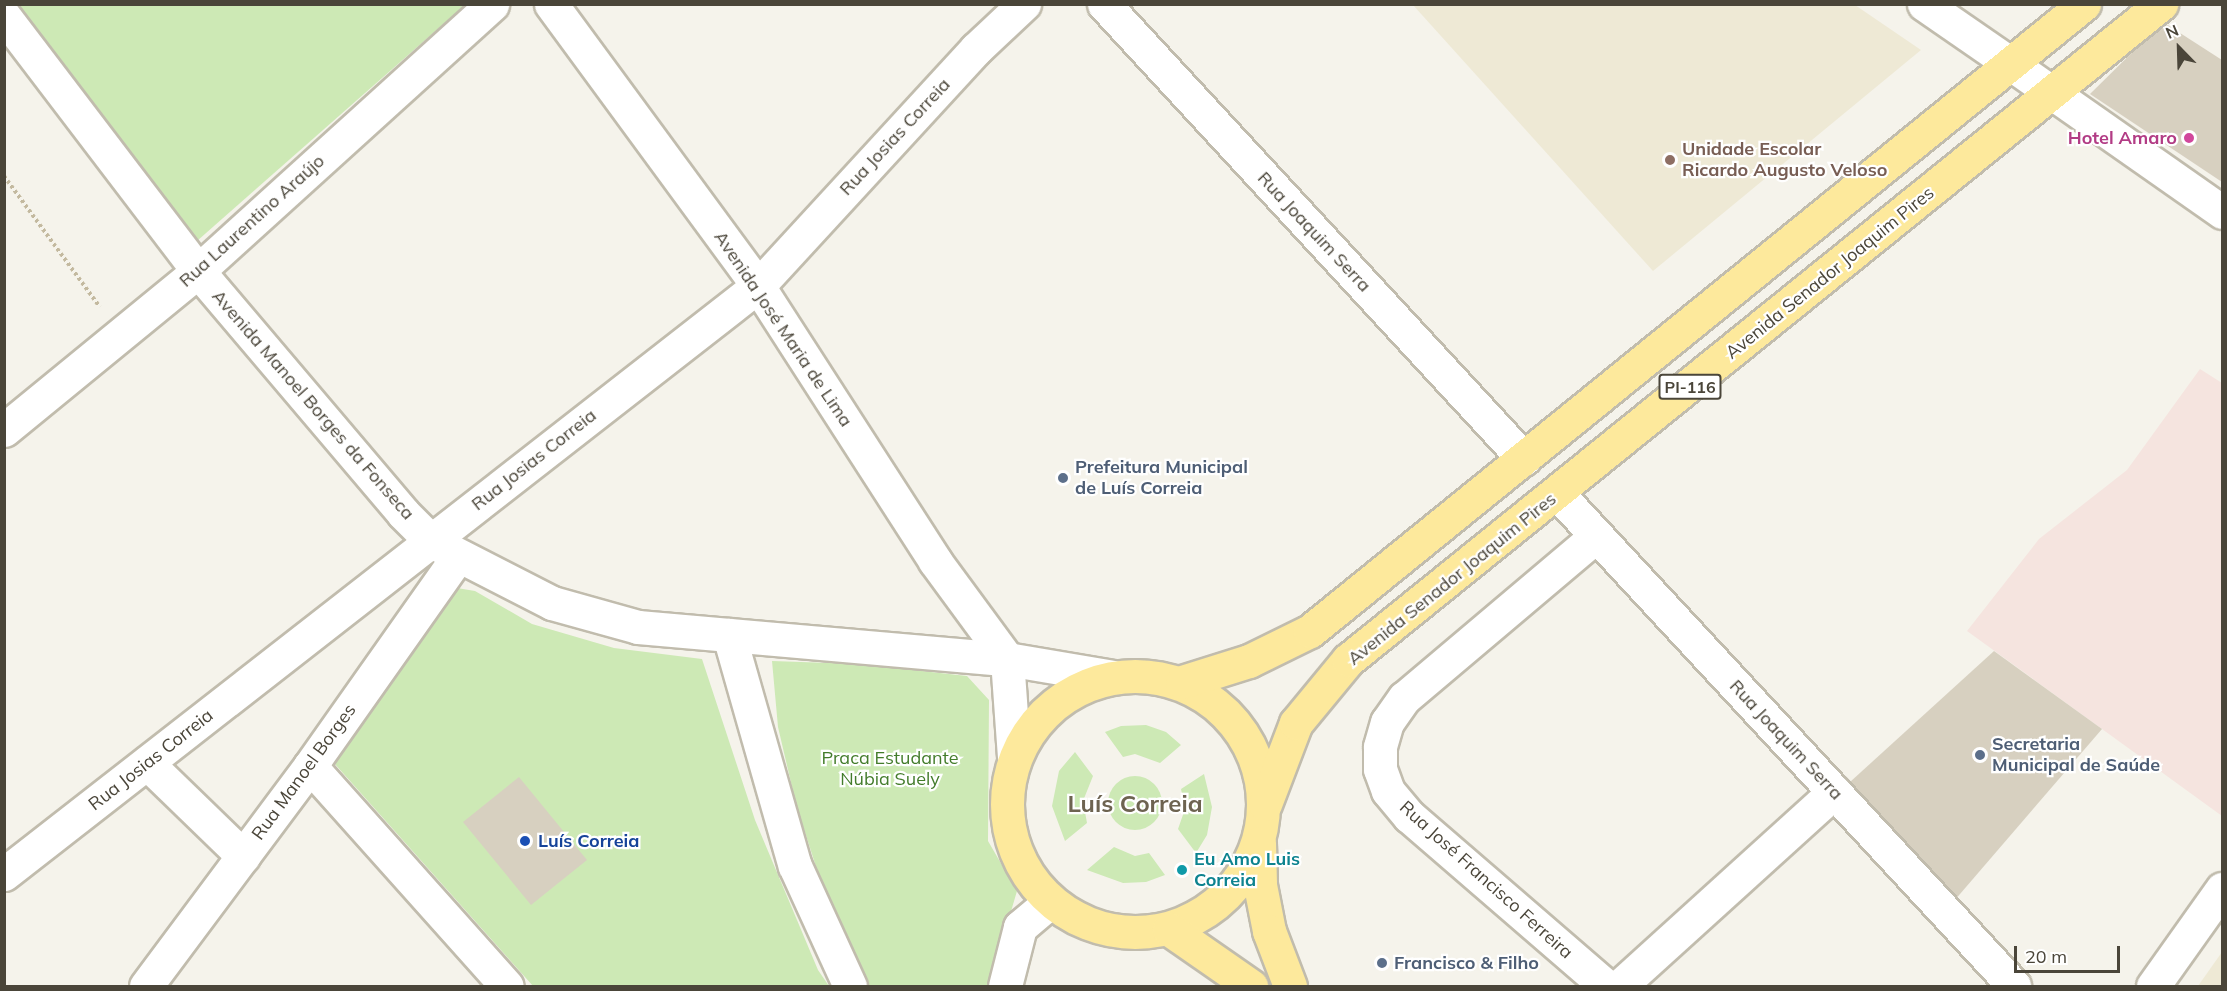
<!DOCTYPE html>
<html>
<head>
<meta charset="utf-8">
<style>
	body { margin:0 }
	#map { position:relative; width:2227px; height:991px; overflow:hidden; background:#f5f3eb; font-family:Mulish,sans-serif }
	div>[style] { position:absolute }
	.education>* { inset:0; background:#eee9d5 }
	.medical>* { inset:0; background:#f5e4df }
	.green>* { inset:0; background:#cde9b5 }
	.round { border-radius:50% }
	.building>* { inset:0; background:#d7d0c0 }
	.path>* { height:4px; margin-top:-2px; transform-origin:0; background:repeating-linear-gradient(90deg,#c3b99f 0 3px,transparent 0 6px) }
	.roads { filter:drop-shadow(2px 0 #c1bcad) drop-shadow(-2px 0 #c1bcad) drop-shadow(0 2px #c1bcad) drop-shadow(0 -2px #c1bcad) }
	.minor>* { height:33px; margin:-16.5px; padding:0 16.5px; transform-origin:16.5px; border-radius:16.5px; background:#fff }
	.tertiary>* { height:33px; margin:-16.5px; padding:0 16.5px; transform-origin:16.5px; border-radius:16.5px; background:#fff }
	.primary>* { height:33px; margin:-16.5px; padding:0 16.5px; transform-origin:16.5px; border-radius:16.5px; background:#fde99c }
	.primary>.ring { margin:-16.5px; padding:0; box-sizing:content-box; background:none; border:33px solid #fde99c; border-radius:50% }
	.dots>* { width:16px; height:16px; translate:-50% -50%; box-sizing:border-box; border:3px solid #fff; border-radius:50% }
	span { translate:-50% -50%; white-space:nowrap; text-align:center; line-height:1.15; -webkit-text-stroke:4.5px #fff; paint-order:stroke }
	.shield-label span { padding:2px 4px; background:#fff; border:2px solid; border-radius:4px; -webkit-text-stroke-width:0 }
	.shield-label { font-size:16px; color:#4a4539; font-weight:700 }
	.street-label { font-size:18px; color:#4a4539 }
	.hotel-label { font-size:18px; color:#b23c85; font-weight:700 }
	.right { translate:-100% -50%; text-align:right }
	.education-label { font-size:18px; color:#785e54; font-weight:700 }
	.left { translate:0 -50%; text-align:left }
	.service-label { font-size:18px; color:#4e5e75; font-weight:700 }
	.park-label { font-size:18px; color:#437c2b }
	.transit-label { font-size:18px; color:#164399; font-weight:700 }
	.culture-label { font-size:18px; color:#0d838f; font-weight:700 }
	.district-label { font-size:24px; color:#6d6350; font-weight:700 }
	.frame { position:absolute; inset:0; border:6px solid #4a4539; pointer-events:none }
	.north { position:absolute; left:2149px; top:18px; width:60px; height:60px; -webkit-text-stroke:4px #fff; paint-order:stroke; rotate:337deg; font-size:16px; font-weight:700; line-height:24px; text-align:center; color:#4a4539 }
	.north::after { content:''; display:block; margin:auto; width:21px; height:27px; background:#4a4539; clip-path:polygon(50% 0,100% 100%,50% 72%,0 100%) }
	.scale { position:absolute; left:2014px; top:946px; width:106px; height:27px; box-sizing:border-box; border:3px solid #4a4539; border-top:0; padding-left:8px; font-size:18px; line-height:21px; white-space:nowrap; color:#4a4539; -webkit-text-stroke:4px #fff; paint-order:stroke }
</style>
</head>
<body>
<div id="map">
	<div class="education">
		<i style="clip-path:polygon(1413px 5px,1855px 5px,1921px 50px,1653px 271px)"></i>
		<i style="clip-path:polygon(2222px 952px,2222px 986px,2198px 986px)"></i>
	</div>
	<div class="medical">
		<i style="clip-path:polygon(2200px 369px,2222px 383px,2222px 816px,1967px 631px,2039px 539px,2127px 470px)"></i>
	</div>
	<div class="green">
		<i style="clip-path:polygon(18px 5px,465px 5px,197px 241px)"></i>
		<i style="clip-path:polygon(457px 588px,475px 591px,532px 624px,614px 648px,702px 659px,755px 820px,818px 970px,829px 986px,533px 986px,334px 763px,384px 683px)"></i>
		<i style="clip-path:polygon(772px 661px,859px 664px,967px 676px,989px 700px,988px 841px,1017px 891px,989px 986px,870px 986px,863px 976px,825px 895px,796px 804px,778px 727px)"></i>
		<i style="clip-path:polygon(1146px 725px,1166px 732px,1181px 745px,1160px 763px,1135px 754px,1123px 757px,1105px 732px,1121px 726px)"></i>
		<i style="clip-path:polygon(1075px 752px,1093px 776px,1083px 801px,1087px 823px,1065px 841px,1052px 806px,1059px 771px)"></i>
		<i style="clip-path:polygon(1204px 774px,1212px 807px,1207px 835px,1196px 853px,1178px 829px,1185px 809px,1181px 789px)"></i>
		<i class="round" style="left:1108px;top:776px;width:54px;height:54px"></i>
		<i style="clip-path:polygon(1114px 847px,1135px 856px,1149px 853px,1165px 875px,1146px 882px,1123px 883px,1087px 870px)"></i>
	</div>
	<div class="building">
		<i style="clip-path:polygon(2163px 22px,2222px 60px,2222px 182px,2090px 94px)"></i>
		<i style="clip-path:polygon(1994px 651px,2102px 729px,1954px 901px,1850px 782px)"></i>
		<i style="clip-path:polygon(519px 777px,587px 860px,531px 905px,463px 822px)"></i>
	</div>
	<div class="path">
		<i style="left:4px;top:176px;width:162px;rotate:53.8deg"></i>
	</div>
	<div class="roads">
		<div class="minor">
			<i style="left:551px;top:4px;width:350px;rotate:53.7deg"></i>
			<i style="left:758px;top:286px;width:327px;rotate:57.2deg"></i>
			<i style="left:935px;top:561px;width:122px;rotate:53.7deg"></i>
			<i style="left:1104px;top:4px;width:619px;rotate:47.29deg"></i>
			<i style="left:1924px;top:4px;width:106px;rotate:34.6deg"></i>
			<i style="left:4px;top:16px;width:320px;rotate:52.7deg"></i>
			<i style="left:198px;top:271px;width:317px;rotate:49.7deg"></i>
			<i style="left:403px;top:513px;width:40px;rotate:45deg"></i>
			<i style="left:431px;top:541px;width:136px;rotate:27.1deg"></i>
			<i style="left:552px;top:603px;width:89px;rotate:15.6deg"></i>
			<i style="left:638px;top:627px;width:370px;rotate:5deg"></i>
			<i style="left:1007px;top:659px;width:108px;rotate:9.6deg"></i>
			<i style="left:4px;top:430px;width:251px;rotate:-39.3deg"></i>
			<i style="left:198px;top:271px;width:397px;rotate:-42.2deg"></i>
			<i style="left:1558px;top:494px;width:671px;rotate:47.17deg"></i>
			<i style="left:1596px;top:536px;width:251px;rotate:139.8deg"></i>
			<i style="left:1404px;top:698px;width:29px;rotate:125deg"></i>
			<i style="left:1387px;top:722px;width:26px;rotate:106deg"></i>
			<i style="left:1380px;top:747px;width:22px;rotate:90deg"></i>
			<i style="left:1380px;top:769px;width:23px;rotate:70deg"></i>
			<i style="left:1388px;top:791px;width:33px;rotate:50deg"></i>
			<i style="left:1409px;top:816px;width:260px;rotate:40.8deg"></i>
			<i style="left:729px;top:635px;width:240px;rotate:74.1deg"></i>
			<i style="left:795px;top:866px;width:132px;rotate:65.4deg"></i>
			<i style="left:1007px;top:659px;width:98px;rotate:85.9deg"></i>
			<i style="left:147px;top:763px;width:134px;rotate:44.1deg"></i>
			<i style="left:310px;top:766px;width:295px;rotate:48.2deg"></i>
			<i style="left:146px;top:986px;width:274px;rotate:-53.3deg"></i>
			<i style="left:310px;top:766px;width:257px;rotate:-54.8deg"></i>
			<i style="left:1005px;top:986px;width:61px;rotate:-75.7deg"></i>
			<i style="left:1020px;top:927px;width:39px;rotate:-40deg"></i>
			<i style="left:1620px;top:986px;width:289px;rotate:-42.2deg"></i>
			<i style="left:2153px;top:986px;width:119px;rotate:-54.6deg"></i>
		</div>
		<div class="tertiary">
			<i style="left:2011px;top:64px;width:258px;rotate:35deg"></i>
			<i style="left:4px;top:874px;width:956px;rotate:-37.95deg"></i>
			<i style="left:758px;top:286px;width:322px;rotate:-47.4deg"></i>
			<i style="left:976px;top:49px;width:66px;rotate:-43.2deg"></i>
		</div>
		<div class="primary">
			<i class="ring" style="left:1007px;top:676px;width:223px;height:223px"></i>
			<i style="left:1182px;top:682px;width:70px;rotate:-17.4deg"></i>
			<i style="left:1249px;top:661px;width:68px;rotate:-26.2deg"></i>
			<i style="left:1310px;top:631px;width:996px;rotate:-39.01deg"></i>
			<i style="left:1265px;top:804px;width:87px;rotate:-69.1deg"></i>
			<i style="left:1296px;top:723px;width:82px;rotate:-50.5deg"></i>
			<i style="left:1348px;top:660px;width:1045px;rotate:-38.9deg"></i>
			<i style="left:1259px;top:843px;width:42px;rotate:88.6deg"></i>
			<i style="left:1260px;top:885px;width:47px;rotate:78.9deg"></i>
			<i style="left:1269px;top:931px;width:59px;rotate:69.1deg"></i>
			<i style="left:1169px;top:929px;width:100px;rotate:34.8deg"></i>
		</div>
	</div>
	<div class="dots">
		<i style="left:2189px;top:138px;background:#d1479c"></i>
		<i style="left:1670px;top:160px;background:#8d6e63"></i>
		<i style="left:1063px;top:478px;background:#5c6f8a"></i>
		<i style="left:1980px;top:755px;background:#5c6f8a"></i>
		<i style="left:525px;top:841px;background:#1a4fb4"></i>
		<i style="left:1182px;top:870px;background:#0f9aa8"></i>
		<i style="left:1382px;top:963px;background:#5c6f8a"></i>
	</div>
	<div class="shield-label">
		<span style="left:1690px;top:387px">PI-116</span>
	</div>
	<div class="street-label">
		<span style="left:895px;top:137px;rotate:-47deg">Rua Josias Correia</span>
		<span style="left:252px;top:221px;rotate:-42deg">Rua Laurentino Araújo</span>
		<span style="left:1314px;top:232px;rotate:47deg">Rua Joaquim Serra</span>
		<span style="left:1830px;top:273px;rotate:-39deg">Avenida Senador Joaquim Pires</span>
		<span style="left:783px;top:329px;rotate:56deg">Avenida José Maria de Lima</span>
		<span style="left:313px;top:405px;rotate:49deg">Avenida Manoel Borges da Fonseca</span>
		<span style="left:534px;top:460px;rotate:-38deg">Rua Josias Correia</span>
		<span style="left:1452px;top:579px;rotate:-39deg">Avenida Senador Joaquim Pires</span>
		<span style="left:1786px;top:740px;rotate:47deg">Rua Joaquim Serra</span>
		<span style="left:151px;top:760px;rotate:-38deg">Rua Josias Correia</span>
		<span style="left:304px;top:772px;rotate:-54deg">Rua Manoel Borges</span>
		<span style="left:1486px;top:880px;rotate:42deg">Rua José Francisco Ferreira</span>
	</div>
	<div class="hotel-label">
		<span class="right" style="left:2177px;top:138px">Hotel Amaro</span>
	</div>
	<div class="education-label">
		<span class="left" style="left:1682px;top:160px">Unidade Escolar<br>Ricardo Augusto Veloso</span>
	</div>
	<div class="service-label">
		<span class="left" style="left:1075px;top:478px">Prefeitura Municipal<br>de Luís Correia</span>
		<span class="left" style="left:1992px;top:755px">Secretaria<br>Municipal de Saúde</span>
		<span class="left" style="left:1394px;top:963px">Francisco &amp; Filho</span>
	</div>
	<div class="park-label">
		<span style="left:890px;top:769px">Praca Estudante<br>Núbia Suely</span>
	</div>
	<div class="transit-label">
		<span class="left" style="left:538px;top:841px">Luís Correia</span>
	</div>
	<div class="culture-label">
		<span class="left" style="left:1194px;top:870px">Eu Amo Luis<br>Correia</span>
	</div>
	<div class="district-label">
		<span style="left:1135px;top:804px">Luís Correia</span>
	</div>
	<div class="frame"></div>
	<div class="north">N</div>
	<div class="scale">20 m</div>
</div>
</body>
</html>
